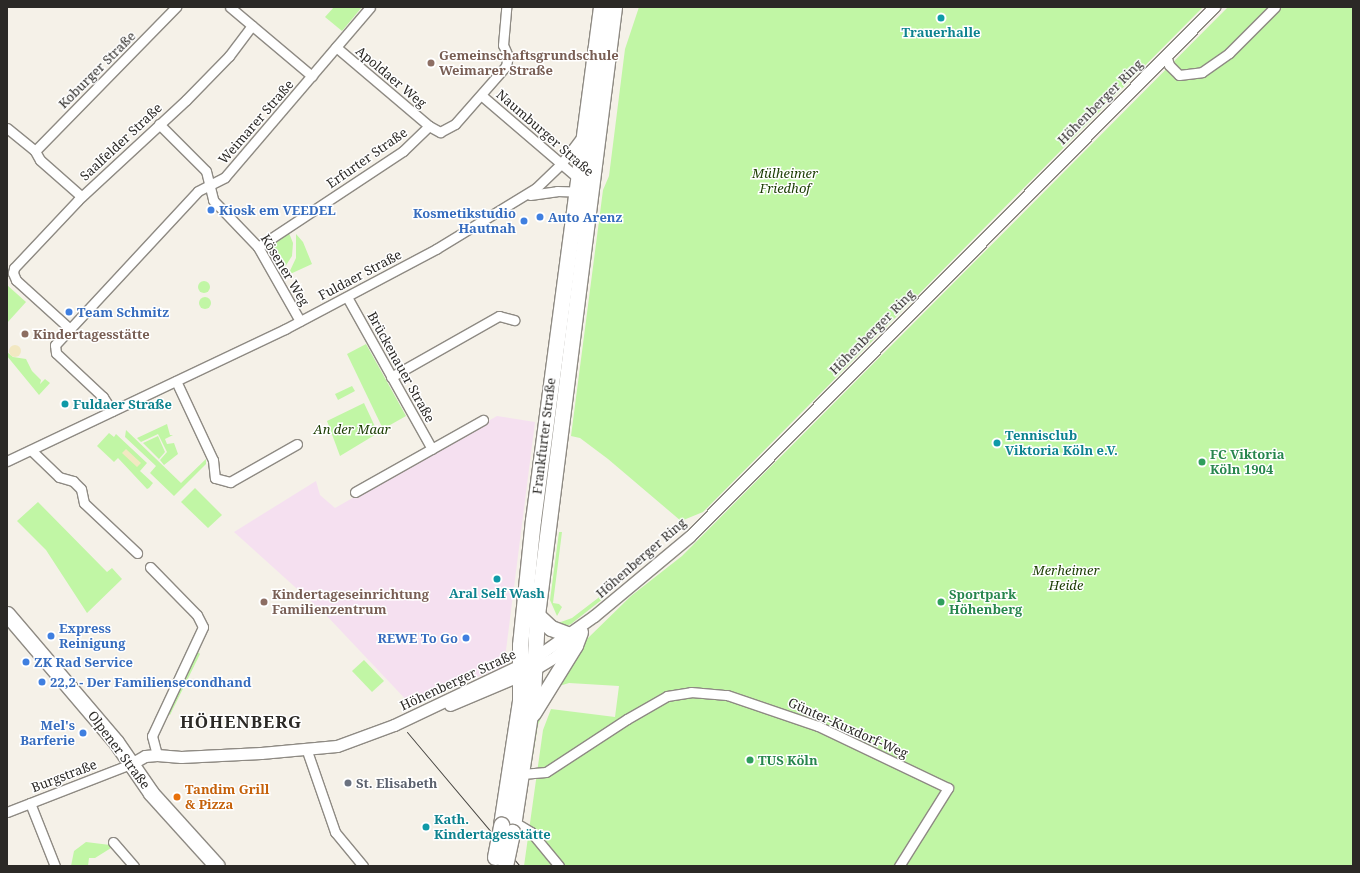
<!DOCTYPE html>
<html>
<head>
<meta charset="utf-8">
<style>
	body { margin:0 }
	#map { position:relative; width:1360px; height:873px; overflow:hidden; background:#f5f1e8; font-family:"Noto Serif",serif }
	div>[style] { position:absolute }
	.industrial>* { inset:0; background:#f5e0f0 }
	.green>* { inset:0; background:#c1f6a5 }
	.round { border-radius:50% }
	.sand>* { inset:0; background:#f2e8c2 }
	.roads { filter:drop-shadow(1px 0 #8e8a83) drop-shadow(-1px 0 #8e8a83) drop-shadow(0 1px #8e8a83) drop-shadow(0 -1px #8e8a83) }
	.minor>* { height:9px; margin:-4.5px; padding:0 4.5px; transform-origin:4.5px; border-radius:4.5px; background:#fff }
	.tertiary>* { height:11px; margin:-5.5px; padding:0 5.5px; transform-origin:5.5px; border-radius:5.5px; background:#fff }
	.primary>* { height:15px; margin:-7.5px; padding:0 7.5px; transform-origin:7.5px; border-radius:7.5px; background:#fff }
	.tram>* { height:1px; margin:-0.5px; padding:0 0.5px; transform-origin:0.5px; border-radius:0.5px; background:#494743 }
	.bridges { filter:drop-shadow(1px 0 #8e8a83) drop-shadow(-1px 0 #8e8a83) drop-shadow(0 1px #8e8a83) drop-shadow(0 -1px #8e8a83) }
	.primary-bridge>* { height:15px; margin:-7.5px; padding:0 7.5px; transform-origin:7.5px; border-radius:7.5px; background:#fff }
	.dots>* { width:11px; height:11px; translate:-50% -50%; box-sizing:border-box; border:2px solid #fff; border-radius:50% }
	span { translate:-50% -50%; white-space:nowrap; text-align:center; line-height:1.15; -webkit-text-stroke:3px #fff; paint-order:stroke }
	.culture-label { font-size:13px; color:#0d838f; font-weight:700 }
	.left { translate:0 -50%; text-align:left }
	.education-label { font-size:13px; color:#785e54; font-weight:700 }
	.street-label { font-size:13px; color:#2b2926 }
	.park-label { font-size:13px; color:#1a3c00; font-style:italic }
	.shop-label { font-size:13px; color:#366cbe; font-weight:700 }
	.right { translate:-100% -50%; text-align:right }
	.leisure-label { font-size:13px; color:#27864d; font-weight:700 }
	.worship-label { font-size:13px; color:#5b616d; font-weight:700 }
	.food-label { font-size:13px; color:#c56008; font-weight:700 }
	.district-label { font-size:17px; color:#2b2926; font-weight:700; letter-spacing:1px }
	.frame { position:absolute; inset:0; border:8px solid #2b2926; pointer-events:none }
</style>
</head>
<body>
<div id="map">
	<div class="industrial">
		<i style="clip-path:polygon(497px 416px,535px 422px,504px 666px,411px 705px,326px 615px,234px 532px,316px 481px,320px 495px,335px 508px)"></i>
	</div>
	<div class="green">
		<i style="clip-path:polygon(334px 7px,362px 7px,342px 31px,325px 17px)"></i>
		<i style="clip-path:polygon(639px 7px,1203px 7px,703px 512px,681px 521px,608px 459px,580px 438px,571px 436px,603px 190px,609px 176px,625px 49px)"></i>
		<i style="clip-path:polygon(1228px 7px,1353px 7px,1353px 866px,524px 866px,543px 730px,551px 709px,615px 717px,619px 686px,569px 683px,559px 686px,554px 683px,587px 639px,631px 596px,682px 556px)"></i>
		<i style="clip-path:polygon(289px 233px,293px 243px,292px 256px,281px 273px,268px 248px)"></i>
		<i style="clip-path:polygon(296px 234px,303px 242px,312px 264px,288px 275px,296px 258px)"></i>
		<i class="round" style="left:198px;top:281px;width:12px;height:12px"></i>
		<i style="clip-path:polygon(7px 285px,26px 302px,7px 323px)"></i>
		<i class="round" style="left:199px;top:297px;width:12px;height:12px"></i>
		<i style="clip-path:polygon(366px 344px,406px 416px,383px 429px,347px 354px)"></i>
		<i style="clip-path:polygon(7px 352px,13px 357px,26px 359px,32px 371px,41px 380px,40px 384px,45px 379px,50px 383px,39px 395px,7px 356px)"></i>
		<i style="clip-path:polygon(352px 386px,355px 391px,338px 400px,335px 394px)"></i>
		<i style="clip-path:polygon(364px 403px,378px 433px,340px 456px,327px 421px)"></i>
		<i style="clip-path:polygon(167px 424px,170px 435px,173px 435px,165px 439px,167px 444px,174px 443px,178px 454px,164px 465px,160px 460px,167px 452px,158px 434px,141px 442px,137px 438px)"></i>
		<i style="clip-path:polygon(126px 430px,181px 483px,206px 459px,206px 464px,174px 496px,150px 473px,156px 466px,125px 437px)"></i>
		<i style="clip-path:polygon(109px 433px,114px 437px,116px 434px,147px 463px,140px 471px,153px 483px,149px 488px,147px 489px,118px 458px,114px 462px,97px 446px)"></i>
		<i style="clip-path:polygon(158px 436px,165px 452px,159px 459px,143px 443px)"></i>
		<i style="clip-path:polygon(195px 488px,222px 515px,208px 528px,181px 502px)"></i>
		<i style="clip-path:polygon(38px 502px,107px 572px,112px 568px,122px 579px,87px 613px,46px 550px,17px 521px)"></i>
		<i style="clip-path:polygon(559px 532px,562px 532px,553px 603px,559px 604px,562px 607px,557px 616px,550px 600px)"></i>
		<i style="clip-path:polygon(602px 595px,604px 598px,571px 624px,566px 626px,558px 623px,572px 618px)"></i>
		<i style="clip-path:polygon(198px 652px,200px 654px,170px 715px,167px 714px)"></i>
		<i style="clip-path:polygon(364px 660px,384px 681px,372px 692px,352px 671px)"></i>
		<i style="clip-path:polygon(549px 699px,538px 725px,531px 768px,528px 764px,535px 722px)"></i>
		<i style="clip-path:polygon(86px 842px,110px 845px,111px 848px,95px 858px,89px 858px,88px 866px,71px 866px,74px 851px)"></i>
	</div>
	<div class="sand">
		<i class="round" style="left:9px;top:345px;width:12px;height:12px"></i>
		<i style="clip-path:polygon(126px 449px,141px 463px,137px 467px,122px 453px)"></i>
	</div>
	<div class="roads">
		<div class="minor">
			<i style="left:230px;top:7px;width:107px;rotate:40.1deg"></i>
			<i style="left:336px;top:47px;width:122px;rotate:40.3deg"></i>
			<i style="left:1166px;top:55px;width:10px;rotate:73deg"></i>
			<i style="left:1169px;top:65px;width:14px;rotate:45deg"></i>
			<i style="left:1179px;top:75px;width:23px;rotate:-7deg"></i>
			<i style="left:1202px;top:72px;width:33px;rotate:-35deg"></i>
			<i style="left:1229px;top:53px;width:65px;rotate:-45deg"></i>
			<i style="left:481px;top:95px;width:130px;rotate:40.6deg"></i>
			<i style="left:159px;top:124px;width:66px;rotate:45deg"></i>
			<i style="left:206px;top:171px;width:30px;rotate:76deg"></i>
			<i style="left:213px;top:200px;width:65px;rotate:46.2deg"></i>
			<i style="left:258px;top:247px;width:85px;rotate:60.4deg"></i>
			<i style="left:7px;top:128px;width:36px;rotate:39deg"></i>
			<i style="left:35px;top:151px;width:10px;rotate:61deg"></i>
			<i style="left:40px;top:160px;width:55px;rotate:41.3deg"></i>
			<i style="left:35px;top:151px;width:202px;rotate:-45.6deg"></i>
			<i style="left:530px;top:195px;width:27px;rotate:-8deg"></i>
			<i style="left:557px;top:191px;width:24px;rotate:2deg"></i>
			<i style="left:258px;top:247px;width:174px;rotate:-33.5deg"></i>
			<i style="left:403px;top:151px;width:36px;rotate:-44deg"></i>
			<i style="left:429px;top:126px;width:13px;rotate:29deg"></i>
			<i style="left:440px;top:132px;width:17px;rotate:-28deg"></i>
			<i style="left:455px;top:124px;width:77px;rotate:-48.7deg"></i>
			<i style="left:506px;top:66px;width:10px;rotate:-79deg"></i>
			<i style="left:508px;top:56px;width:12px;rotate:-114deg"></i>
			<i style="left:503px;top:45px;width:38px;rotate:-85deg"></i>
			<i style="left:347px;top:297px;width:174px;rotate:60.8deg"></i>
			<i style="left:70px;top:329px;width:73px;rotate:-137.8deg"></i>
			<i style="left:16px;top:280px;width:8px;rotate:-113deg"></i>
			<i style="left:13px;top:273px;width:5px;rotate:-79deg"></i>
			<i style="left:14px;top:268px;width:93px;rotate:-46.7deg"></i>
			<i style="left:78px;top:200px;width:147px;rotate:-42.8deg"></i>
			<i style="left:186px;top:100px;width:62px;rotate:-45.7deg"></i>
			<i style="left:229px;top:56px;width:38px;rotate:-53deg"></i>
			<i style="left:391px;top:377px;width:124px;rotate:-29.5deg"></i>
			<i style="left:499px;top:316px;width:16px;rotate:15deg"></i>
			<i style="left:176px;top:381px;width:87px;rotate:64.9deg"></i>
			<i style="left:213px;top:460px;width:18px;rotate:84deg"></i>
			<i style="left:215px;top:478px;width:16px;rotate:15deg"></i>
			<i style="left:230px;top:482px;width:77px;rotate:-29.6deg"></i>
			<i style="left:112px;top:411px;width:17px;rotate:-123deg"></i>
			<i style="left:103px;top:397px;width:64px;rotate:-136.9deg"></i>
			<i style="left:56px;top:353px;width:8px;rotate:-97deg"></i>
			<i style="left:55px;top:345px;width:210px;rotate:-47.1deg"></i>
			<i style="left:198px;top:191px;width:30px;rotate:-27deg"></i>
			<i style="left:225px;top:177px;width:223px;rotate:-49.5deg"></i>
			<i style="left:31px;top:450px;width:39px;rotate:44deg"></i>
			<i style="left:59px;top:477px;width:15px;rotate:16deg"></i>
			<i style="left:73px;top:481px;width:11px;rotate:45deg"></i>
			<i style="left:81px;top:489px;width:14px;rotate:78deg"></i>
			<i style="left:84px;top:503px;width:73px;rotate:43.3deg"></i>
			<i style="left:7px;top:461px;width:308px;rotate:-25.4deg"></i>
			<i style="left:285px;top:329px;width:171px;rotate:-27.9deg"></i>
			<i style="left:436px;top:249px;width:117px;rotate:-31.4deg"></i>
			<i style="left:536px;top:188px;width:35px;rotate:-44deg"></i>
			<i style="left:561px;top:164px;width:34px;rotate:-53deg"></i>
			<i style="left:355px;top:492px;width:147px;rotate:-29.4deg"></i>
			<i style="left:150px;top:567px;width:67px;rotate:45.6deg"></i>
			<i style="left:197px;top:615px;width:13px;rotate:63deg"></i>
			<i style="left:203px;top:627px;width:120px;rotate:115.1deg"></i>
			<i style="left:152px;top:736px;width:20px;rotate:75deg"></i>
			<i style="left:307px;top:751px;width:86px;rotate:70.9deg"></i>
			<i style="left:335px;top:832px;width:44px;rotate:50.5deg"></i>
			<i style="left:522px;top:774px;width:24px;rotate:-5deg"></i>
			<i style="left:546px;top:772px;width:97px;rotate:-33.2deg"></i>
			<i style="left:627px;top:719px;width:46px;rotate:-29.9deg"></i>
			<i style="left:667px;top:696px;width:24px;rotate:-9deg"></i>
			<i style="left:691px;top:692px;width:36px;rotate:5deg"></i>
			<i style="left:727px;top:695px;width:96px;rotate:18.8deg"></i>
			<i style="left:818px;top:726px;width:144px;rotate:25.5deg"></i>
			<i style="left:948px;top:788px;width:92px;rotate:122.1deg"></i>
			<i style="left:30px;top:803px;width:68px;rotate:68.4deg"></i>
			<i style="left:7px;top:812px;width:133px;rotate:-21.2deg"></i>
			<i style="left:511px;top:820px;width:23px;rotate:31deg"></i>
			<i style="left:531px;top:832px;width:44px;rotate:50.5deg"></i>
			<i style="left:113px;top:842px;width:32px;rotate:49deg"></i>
		</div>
		<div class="tertiary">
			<i style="left:450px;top:705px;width:90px;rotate:-22.9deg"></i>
			<i style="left:533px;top:670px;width:27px;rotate:-31deg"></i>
			<i style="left:556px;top:656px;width:24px;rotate:-42deg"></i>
			<i style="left:131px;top:764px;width:16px;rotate:-30deg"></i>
			<i style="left:145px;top:756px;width:12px;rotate:-5deg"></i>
			<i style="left:157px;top:755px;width:24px;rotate:5deg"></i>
			<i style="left:181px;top:757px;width:80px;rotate:-2.9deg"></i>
			<i style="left:261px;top:753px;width:76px;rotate:-5.3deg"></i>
			<i style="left:337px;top:746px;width:61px;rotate:-20.2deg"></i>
			<i style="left:394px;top:725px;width:154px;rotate:-25.4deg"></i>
			<i style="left:533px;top:659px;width:75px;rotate:-35.2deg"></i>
			<i style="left:594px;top:616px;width:125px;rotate:-39.8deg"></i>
			<i style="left:690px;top:536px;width:745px;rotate:-45.27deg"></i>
		</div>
		<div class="primary">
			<i style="left:7px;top:614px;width:168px;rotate:49.6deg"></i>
			<i style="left:116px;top:742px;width:62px;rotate:55.5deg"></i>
			<i style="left:151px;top:793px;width:98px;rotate:47.9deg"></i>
			<i style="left:537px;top:615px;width:19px;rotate:43deg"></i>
			<i style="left:551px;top:628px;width:17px;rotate:21deg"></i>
			<i style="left:533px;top:713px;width:80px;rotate:-58.3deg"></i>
			<i style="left:575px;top:645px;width:14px;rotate:-69deg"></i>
			<i style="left:501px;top:825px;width:125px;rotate:-81.3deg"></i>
			<i style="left:520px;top:701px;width:56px;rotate:-90deg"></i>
			<i style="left:520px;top:645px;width:126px;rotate:-84.1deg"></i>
			<i style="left:533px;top:520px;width:517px;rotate:-82.45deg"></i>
			<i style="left:512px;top:832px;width:140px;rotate:-81.3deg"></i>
			<i style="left:533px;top:694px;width:79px;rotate:-87.1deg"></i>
			<i style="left:537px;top:615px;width:613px;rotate:-82.78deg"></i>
		</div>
	</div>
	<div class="tram">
		<i style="left:407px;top:732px;width:175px;rotate:49.9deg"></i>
	</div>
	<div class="bridges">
		<div class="primary-bridge">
			<i style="left:495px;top:857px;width:33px;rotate:-79deg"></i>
			<i style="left:505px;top:866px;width:35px;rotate:-78deg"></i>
		</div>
	</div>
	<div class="dots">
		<i style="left:941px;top:18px;background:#0f9aa8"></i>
		<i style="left:431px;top:63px;background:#8d6e63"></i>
		<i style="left:211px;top:210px;background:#3f7fe0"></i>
		<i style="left:540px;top:217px;background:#3f7fe0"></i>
		<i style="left:524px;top:221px;background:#3f7fe0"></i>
		<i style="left:69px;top:312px;background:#3f7fe0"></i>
		<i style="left:25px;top:334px;background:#8d6e63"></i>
		<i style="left:65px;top:404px;background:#0f9aa8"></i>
		<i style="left:997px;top:443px;background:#0f9aa8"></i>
		<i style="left:1202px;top:462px;background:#2e9e5b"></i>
		<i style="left:497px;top:579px;background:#0f9aa8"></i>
		<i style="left:264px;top:602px;background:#8d6e63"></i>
		<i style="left:941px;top:602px;background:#2e9e5b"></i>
		<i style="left:51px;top:636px;background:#3f7fe0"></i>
		<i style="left:466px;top:638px;background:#3f7fe0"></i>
		<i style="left:26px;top:662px;background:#3f7fe0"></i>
		<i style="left:42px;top:682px;background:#3f7fe0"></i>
		<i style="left:83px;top:733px;background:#3f7fe0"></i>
		<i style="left:750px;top:760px;background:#2e9e5b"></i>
		<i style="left:348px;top:783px;background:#6b7280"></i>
		<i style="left:177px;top:797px;background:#e8710a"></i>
		<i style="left:426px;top:827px;background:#0f9aa8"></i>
	</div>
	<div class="culture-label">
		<span style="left:941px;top:32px">Trauerhalle</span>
		<span class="left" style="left:73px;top:404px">Fuldaer Straße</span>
		<span class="left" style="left:1005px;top:443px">Tennisclub<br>Viktoria Köln e.V.</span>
		<span style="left:497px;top:593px">Aral Self Wash</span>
		<span class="left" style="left:434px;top:827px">Kath.<br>Kindertagesstätte</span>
	</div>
	<div class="education-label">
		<span class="left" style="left:439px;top:63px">Gemeinschaftsgrundschule<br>Weimarer Straße</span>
		<span class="left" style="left:33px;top:334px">Kindertagesstätte</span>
		<span class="left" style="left:272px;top:602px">Kindertageseinrichtung<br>Familienzentrum</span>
	</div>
	<div class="street-label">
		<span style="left:97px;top:70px;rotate:-45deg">Koburger Straße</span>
		<span style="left:391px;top:77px;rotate:40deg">Apoldaer Weg</span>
		<span style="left:1100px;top:102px;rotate:-45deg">Höhenberger Ring</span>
		<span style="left:256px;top:122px;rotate:-49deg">Weimarer Straße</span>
		<span style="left:545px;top:133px;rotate:41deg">Naumburger Straße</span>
		<span style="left:121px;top:142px;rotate:-43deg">Saalfelder Straße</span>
		<span style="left:367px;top:158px;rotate:-35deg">Erfurter Straße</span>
		<span style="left:285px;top:270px;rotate:59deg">Kösener Weg</span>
		<span style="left:360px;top:275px;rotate:-28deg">Fuldaer Straße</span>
		<span style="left:872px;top:332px;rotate:-45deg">Höhenberger Ring</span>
		<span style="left:401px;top:367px;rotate:61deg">Brückenauer Straße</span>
		<span style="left:544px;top:436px;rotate:-83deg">Frankfurter Straße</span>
		<span style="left:641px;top:558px;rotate:-41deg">Höhenberger Ring</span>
		<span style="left:458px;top:680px;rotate:-25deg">Höhenberger Straße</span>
		<span style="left:848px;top:728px;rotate:24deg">Günter-Kuxdorf-Weg</span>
		<span style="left:119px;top:750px;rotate:53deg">Olpener Straße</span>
		<span style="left:64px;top:776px;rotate:-21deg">Burgstraße</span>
	</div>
	<div class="park-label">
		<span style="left:785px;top:181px">Mülheimer<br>Friedhof</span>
		<span style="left:352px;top:429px">An der Maar</span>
		<span style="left:1066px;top:578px">Merheimer<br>Heide</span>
	</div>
	<div class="shop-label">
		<span class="left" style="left:219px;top:210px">Kiosk em VEEDEL</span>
		<span class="right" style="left:516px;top:221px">Kosmetikstudio<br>Hautnah</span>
		<span class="left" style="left:548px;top:217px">Auto Arenz</span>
		<span class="left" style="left:77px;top:312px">Team Schmitz</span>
		<span class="left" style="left:59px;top:636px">Express<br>Reinigung</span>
		<span class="right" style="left:458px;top:638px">REWE To Go</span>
		<span class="left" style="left:34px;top:662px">ZK Rad Service</span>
		<span class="left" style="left:50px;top:682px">22,2 - Der Familiensecondhand</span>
		<span class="right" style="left:75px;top:733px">Mel's<br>Barferie</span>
	</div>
	<div class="leisure-label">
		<span class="left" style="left:1210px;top:462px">FC Viktoria<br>Köln 1904</span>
		<span class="left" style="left:949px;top:602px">Sportpark<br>Höhenberg</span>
		<span class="left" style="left:758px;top:760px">TUS Köln</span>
	</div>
	<div class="worship-label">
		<span class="left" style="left:356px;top:783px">St. Elisabeth</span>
	</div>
	<div class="food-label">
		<span class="left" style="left:185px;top:797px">Tandim Grill<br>&amp; Pizza</span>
	</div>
	<div class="district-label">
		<span style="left:241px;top:722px">HÖHENBERG</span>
	</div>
	<div class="frame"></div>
</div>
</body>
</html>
